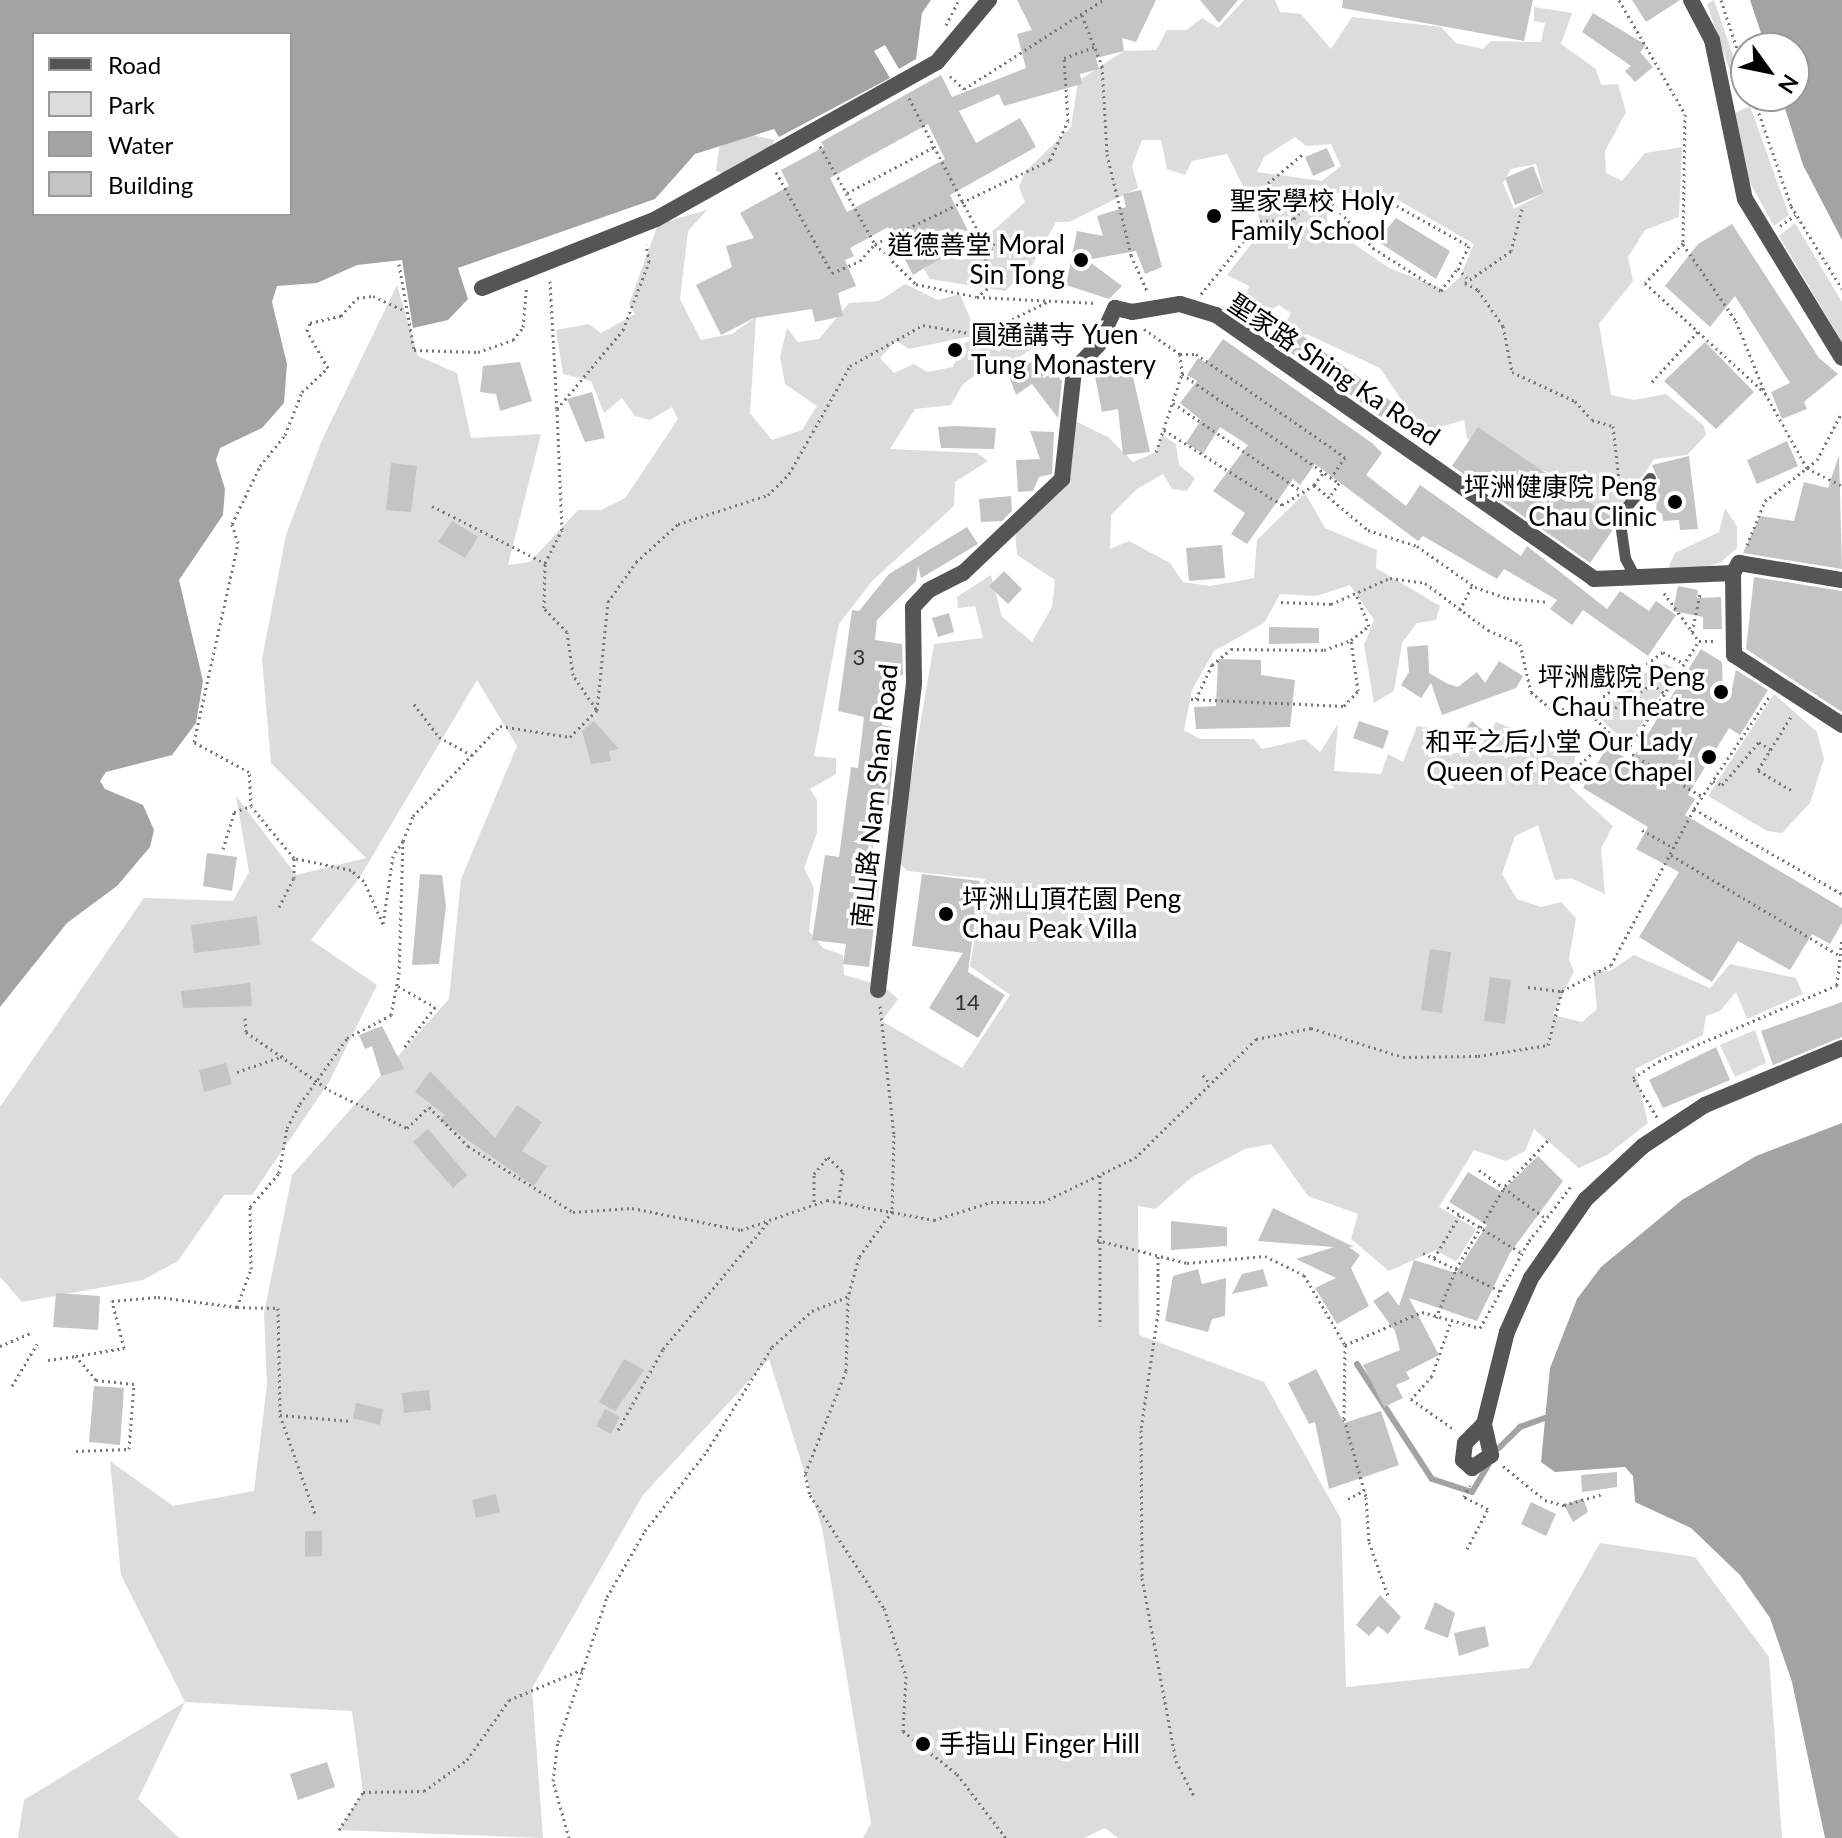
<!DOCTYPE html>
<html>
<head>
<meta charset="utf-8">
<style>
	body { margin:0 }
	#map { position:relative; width:1842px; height:1838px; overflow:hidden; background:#fff; font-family:Lato,"Noto Sans TC",sans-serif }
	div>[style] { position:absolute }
	.green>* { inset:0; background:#dcdcdc }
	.water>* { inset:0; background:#a3a3a3 }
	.stream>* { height:6px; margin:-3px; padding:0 3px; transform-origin:3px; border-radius:3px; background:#a3a3a3 }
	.building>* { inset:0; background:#c4c4c4 }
	.path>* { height:3px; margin-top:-1.5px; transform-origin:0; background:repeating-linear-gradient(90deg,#777 0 2px,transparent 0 6px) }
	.lane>* { height:11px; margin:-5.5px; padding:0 5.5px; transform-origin:5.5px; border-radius:5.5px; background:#555 }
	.street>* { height:16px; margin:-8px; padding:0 8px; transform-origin:8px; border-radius:8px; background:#555 }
	.dots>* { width:22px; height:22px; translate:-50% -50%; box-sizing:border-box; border:4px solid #fff; border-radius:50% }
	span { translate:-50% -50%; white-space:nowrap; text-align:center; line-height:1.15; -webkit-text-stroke:7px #fff; paint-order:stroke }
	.number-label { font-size:22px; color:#313131 }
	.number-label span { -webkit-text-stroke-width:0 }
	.poi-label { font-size:26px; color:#000 }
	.left { translate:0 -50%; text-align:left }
	.right { translate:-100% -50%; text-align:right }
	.street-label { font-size:26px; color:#000 }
	.legend { position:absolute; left:32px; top:32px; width:260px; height:184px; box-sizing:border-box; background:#fff; border:2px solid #999; margin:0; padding:10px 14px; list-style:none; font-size:24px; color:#000 }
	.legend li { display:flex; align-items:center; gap:16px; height:40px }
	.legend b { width:40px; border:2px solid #999 }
	.north { position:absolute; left:1730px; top:32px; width:80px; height:80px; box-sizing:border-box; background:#fff; border:2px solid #999; border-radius:50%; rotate:123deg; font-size:22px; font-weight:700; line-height:32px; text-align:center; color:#000 }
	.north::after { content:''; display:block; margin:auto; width:28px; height:36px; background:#000; clip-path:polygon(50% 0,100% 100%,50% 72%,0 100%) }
</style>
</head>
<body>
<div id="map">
	<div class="green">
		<i style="clip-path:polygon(evenodd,1244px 0,1275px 0,1280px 12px,1301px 14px,1331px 49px,1352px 17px,1441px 27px,1456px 43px,1483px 49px,1491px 41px,1541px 42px,1545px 23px,1534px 21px,1534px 7px,1572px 13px,1561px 44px,1596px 69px,1601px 85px,1618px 84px,1626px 112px,1605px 151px,1606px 173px,1622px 181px,1645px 153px,1682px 147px,1679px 217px,1645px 230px,1628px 257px,1633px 281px,1599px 324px,1611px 395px,1634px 400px,1666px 394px,1704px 426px,1706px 435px,1687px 455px,1654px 459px,1613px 519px,1584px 499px,1575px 480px,1488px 454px,1467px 438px,1464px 420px,1437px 428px,1430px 444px,1391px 424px,1405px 405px,1380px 368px,1307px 334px,1284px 341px,1280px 333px,1291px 313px,1279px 305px,1264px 315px,1251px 308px,1241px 317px,1249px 286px,1227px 275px,1264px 228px,1227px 154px,1192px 161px,1185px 175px,1167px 169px,1161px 140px,1142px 140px,1132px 166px,1138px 188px,1069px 222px,1056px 222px,1033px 264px,1005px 291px,930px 279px,924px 269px,942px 250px,994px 230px,1025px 202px,1019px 187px,1025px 172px,1071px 127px,1078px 81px,1124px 51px,1156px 50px,1167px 30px,1186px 30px,1202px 18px,1218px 28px,1244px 0,1295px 137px,1306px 146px,1331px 144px,1341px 166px,1322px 181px,1257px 172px,1264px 157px,1295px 137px,1244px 0,1536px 164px,1544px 193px,1514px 209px,1503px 183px,1511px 169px,1536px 164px,1244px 0,1324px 192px,1391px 196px,1474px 244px,1460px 277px,1446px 290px,1389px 268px,1328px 226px,1324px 192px)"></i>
		<i style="clip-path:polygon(1714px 0,1746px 94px,1739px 98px,1707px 4px)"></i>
		<i style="clip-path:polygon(1750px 106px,1789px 215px,1774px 226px,1744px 172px,1735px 113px)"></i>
		<i style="clip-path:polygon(738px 132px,775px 140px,767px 153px,726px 174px,716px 171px,719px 148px)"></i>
		<i style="clip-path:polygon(707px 210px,688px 231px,680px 299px,701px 340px,732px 334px,756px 317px,750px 413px,772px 440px,802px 430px,817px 406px,785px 384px,780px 357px,787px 328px,798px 342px,819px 339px,849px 303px,879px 301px,905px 284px,938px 300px,960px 294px,977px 335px,909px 349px,896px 341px,880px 358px,894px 373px,914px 364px,927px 372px,953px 367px,964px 343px,1022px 323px,1035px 328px,1035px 346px,1012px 363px,987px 367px,963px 384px,951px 405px,915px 409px,890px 449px,977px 453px,988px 461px,955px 482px,954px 506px,872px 581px,839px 624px,814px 756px,836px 758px,836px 774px,810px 789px,817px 800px,817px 833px,804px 868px,814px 888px,809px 931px,823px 948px,843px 955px,844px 975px,883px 986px,898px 999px,882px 1021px,962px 1068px,1010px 995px,970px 966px,985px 879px,907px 871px,897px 860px,934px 644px,983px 638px,975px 606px,958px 608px,957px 597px,991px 575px,1002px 617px,1032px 642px,1052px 607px,1055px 580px,1017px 555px,1015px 531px,1057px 476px,1073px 420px,1108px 437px,1133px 462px,1156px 452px,1162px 435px,1176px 444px,1179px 465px,1195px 478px,1187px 491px,1172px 489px,1163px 474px,1137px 489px,1111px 515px,1110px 549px,1129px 541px,1170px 563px,1183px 582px,1210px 586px,1254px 578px,1257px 540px,1305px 493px,1325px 528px,1377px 550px,1376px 568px,1440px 606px,1436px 620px,1417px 623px,1402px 643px,1394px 691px,1374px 703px,1364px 645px,1374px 620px,1350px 585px,1316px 596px,1280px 594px,1264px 623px,1214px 651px,1192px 690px,1184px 730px,1200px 739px,1254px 739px,1262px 749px,1305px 739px,1320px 752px,1338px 724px,1334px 771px,1381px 774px,1388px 754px,1403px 762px,1417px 726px,1436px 729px,1449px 754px,1478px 750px,1496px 722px,1544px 742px,1578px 741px,1570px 787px,1613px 826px,1601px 848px,1605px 894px,1571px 878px,1555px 880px,1538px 825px,1515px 836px,1502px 874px,1517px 899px,1541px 907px,1561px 902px,1576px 918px,1569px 960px,1574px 971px,1553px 1015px,1582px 1022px,1597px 1009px,1593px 970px,1610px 971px,1634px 955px,1710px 988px,1730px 964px,1796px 978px,1803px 994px,1747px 1019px,1736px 992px,1720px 1011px,1706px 1016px,1703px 1035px,1635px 1069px,1648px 1123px,1607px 1155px,1579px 1168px,1534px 1129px,1525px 1151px,1506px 1161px,1474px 1150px,1439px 1207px,1476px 1229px,1456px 1262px,1436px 1250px,1389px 1271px,1351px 1239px,1358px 1214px,1308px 1196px,1271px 1144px,1245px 1149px,1192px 1177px,1155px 1209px,1138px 1206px,1139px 1335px,1264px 1382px,1341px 1519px,1346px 1687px,1529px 1668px,1600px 1543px,1695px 1557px,1769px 1657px,1782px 1838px,1118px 1838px,1105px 1828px,1084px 1838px,863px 1838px,871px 1823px,822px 1528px,769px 1359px,643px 1495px,532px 1688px,543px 1838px,339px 1830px,363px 1792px,352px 1711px,185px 1702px,138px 1799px,179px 1838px,18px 1838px,24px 1800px,185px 1702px,121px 1575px,110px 1461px,173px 1506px,254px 1491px,267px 1385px,264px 1313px,292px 1175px,449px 999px,461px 879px,517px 746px,477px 680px,360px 877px,311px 940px,377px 985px,329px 1082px,252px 1195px,224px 1195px,178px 1261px,143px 1280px,22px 1302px,0 1277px,0 1107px,144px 898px,233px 901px,249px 872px,236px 796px,296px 875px,366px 858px,271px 763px,262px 659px,286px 535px,322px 440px,397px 285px,418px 356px,457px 373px,471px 438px,541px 434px,508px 565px,530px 562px,578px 510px,601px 510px,625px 498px,678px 419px,672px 407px,650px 420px,635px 416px,622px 398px,604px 413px,591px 381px,563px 374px,556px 330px,589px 324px,601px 333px,635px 314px,629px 304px,658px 224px)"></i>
		<i style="clip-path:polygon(1795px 223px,1842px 302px,1842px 342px,1779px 236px)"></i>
		<i style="clip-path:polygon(1725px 508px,1737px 526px,1737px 548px,1721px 562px,1677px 577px,1669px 566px,1675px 553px,1719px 532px)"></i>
		<i style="clip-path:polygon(1666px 664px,1676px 670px,1628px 745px,1595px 713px,1653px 667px)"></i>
		<i style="clip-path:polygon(1774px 694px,1817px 732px,1824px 759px,1810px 803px,1782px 833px,1767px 831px,1708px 796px)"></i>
		<i style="clip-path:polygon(1755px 1030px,1766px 1063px,1735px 1077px,1720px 1045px)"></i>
	</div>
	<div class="water">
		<i style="clip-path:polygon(evenodd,0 0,931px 0,922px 13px,916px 59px,899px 69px,885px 45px,874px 51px,890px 78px,779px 137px,774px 129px,695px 154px,655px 199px,458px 268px,468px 299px,448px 320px,413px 328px,402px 260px,357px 265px,317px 283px,277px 286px,272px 302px,287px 364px,284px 403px,262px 428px,220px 448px,216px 460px,225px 489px,223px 515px,179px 580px,203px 681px,196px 723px,172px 755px,106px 772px,100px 781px,105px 789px,143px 805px,154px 830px,150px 847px,117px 886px,67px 923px,0 1007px,0 0,290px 34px,290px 214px,34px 214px,34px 34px,290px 34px)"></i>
		<i style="clip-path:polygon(1750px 0,1842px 0,1842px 240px,1803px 165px,1781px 96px,1794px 96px,1794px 48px,1766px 48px)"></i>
		<i style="clip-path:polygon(1842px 1123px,1842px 1838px,1825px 1838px,1792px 1682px,1770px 1618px,1740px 1575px,1691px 1528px,1635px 1502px,1633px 1476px,1625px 1467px,1555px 1472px,1541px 1462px,1550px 1368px,1577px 1299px,1601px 1267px,1682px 1200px,1756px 1156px)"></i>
	</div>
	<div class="stream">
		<i style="left:1357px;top:1364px;width:137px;rotate:56.9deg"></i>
		<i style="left:1432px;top:1479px;width:42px;rotate:18deg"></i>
		<i style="left:1472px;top:1492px;width:31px;rotate:-59deg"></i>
		<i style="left:1499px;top:1448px;width:30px;rotate:-45deg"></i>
		<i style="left:1520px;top:1427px;width:27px;rotate:-20deg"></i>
	</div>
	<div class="building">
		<i style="clip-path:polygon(evenodd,1017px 0,1156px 0,1136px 42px,1122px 38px,1124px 51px,1096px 58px,1099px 69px,1080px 74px,1082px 84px,1004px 106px,999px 94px,959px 111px,976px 143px,1020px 118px,1036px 147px,950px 195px,972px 239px,913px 275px,888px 227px,850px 248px,854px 256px,845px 260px,856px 286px,838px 293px,843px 316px,815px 322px,812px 309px,754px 318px,721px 335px,696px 285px,732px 267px,726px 246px,754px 238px,740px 213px,789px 186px,781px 170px,824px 147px,821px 142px,941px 75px,952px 97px,1026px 68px,1017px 34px,1032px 30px,1017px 0,928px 124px,945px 159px,847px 212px,830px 178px,928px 124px)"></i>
		<i style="clip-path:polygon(1200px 0,1238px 0,1219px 23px)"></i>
		<i style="clip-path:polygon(1343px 0,1533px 0,1524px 41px,1342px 8px)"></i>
		<i style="clip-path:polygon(1632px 0,1680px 0,1646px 22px)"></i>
		<i style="clip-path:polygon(1593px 13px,1646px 45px,1640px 52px,1653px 67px,1635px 82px,1625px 71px,1631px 66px,1582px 32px)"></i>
		<i style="clip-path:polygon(1327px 148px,1335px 166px,1313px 176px,1305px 157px)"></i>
		<i style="clip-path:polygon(1533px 166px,1544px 193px,1515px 205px,1505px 178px)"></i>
		<i style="clip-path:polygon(1141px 190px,1162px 267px,1145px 274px,1136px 251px,1087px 260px,1122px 286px,1109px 299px,1066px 285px,1077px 231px,1103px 236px,1097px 216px,1126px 207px,1123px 194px)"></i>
		<i style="clip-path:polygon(1396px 218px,1450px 251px,1436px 279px,1377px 241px)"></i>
		<i style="clip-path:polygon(1732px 224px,1819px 358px,1838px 374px,1804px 402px,1807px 409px,1782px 419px,1771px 392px,1790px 383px,1735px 296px,1710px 327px,1665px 286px,1698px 244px)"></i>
		<i style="clip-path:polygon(1300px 334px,1399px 407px,1388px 422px,1288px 351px)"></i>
		<i style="clip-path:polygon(1223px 339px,1372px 443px,1382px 453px,1366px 475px,1406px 506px,1420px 485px,1521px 556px,1527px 546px,1607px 609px,1620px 591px,1649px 611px,1656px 601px,1676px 615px,1648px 656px,1583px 610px,1572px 625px,1550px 609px,1557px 600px,1504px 569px,1497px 579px,1423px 536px,1418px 541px,1315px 464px,1300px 485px,1293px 479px,1247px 544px,1231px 534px,1245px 513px,1213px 491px,1248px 445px,1220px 427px,1203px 454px,1186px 443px,1201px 420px,1180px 403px,1197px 381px,1187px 375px,1198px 358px,1206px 363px)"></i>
		<i style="clip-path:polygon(1705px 342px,1754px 392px,1716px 429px,1664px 381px)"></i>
		<i style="clip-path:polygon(1039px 357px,1048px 372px,1040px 378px,1056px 374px,1062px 381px,1058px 418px,1032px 384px,1016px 395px,1009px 376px)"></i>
		<i style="clip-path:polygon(1129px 359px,1150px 452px,1123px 455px,1118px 409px,1102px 412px,1093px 366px)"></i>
		<i style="clip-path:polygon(520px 362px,532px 401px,500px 411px,496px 394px,480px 392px,483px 366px)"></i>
		<i style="clip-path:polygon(592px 392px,605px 438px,585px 442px,567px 399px)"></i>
		<i style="clip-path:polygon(957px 426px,996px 428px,994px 449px,941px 448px,938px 427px)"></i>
		<i style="clip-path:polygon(1478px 427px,1611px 517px,1612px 531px,1590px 563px,1452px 466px)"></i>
		<i style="clip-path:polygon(1030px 431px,1054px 432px,1052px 474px,1039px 477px,1033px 491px,1018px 492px,1016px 460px,1040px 459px)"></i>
		<i style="clip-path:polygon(1787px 441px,1798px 466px,1757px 484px,1747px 460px)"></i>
		<i style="clip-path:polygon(1839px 455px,1842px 569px,1743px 553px,1760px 516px,1794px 521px,1804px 482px,1828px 488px)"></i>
		<i style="clip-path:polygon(1689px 456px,1698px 529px,1680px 530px,1679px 520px,1663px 521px,1662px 513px,1656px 514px,1658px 479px,1652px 465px)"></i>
		<i style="clip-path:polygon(391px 463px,417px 466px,411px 512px,386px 510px)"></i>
		<i style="clip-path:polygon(1011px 496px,1012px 511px,1002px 521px,981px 522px,979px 499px)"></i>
		<i style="clip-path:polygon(452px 521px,478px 537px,465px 558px,438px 542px)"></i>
		<i style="clip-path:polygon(967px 527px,978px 544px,921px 578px,918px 566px,916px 581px,877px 620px,875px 640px,902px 644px,903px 675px,894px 676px,882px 725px,893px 727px,892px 771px,889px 805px,879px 804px,869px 876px,880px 877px,869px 967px,843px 964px,846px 944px,812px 940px,825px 855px,839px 857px,851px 767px,858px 768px,864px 717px,838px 711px,852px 610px,859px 611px,889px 574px)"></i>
		<i style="clip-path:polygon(1222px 545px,1225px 578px,1189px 581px,1186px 548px)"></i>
		<i style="clip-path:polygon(1004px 571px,1022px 589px,1008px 604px,989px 586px)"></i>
		<i style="clip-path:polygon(1754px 577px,1842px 591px,1842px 712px,1746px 649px)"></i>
		<i style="clip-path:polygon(1678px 586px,1698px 590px,1697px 598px,1721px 597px,1722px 629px,1703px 629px,1703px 617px,1673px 611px)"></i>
		<i style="clip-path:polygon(949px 613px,954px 632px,938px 637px,932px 618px)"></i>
		<i style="clip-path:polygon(1269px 627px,1319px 628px,1319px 643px,1269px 644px)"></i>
		<i style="clip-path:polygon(1428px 645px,1429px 673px,1448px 684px,1458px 687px,1477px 672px,1485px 683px,1499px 661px,1523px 676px,1516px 688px,1442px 715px,1431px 683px,1421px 698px,1401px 685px,1409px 672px,1407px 647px)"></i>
		<i style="clip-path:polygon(1701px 649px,1722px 662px,1723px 697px,1730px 698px,1736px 670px,1768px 690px,1740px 735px,1729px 728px,1688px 795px,1695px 799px,1685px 815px,1842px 908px,1842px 923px,1830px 944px,1812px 934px,1790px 970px,1738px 941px,1712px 982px,1639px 937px,1679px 872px,1636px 849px,1648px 827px,1583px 788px,1607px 747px,1631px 761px)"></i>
		<i style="clip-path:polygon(1218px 659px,1261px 660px,1261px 675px,1295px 680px,1290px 727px,1196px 729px,1194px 707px,1216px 706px)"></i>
		<i style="clip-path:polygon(594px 721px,619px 749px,609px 751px,611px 761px,591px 764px,582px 731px)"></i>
		<i style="clip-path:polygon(1359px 721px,1389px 731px,1383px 749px,1353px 738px)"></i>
		<i style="clip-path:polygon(1472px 721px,1486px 733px,1472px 750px,1458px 738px)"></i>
		<i style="clip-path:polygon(207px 853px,237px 857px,232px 891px,203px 886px)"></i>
		<i style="clip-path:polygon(420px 874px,442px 875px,446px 906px,439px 964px,412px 965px)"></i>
		<i style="clip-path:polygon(922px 874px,980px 881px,968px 972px,1005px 995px,978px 1038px,929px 1008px,963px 953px,912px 946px)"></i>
		<i style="clip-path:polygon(257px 916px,260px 945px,194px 953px,191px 925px)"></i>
		<i style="clip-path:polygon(1430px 949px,1451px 952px,1442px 1013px,1421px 1010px)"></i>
		<i style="clip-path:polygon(1490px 977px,1511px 980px,1505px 1024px,1484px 1021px)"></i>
		<i style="clip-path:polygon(250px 983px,252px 1006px,183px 1008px,181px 991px)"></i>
		<i style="clip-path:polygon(1842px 1002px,1842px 1037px,1773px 1065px,1761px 1031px)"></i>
		<i style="clip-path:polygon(382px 1026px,404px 1069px,381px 1076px,372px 1046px,365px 1049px,359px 1035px)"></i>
		<i style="clip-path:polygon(1716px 1047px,1730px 1080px,1663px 1108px,1649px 1080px)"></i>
		<i style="clip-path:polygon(226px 1063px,232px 1084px,204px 1092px,199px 1070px)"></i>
		<i style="clip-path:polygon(430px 1071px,495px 1138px,517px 1105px,542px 1122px,522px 1151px,547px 1166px,534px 1186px,439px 1120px,445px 1115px,415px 1092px)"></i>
		<i style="clip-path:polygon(428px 1129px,467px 1175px,453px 1188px,413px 1142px)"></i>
		<i style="clip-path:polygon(1538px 1156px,1563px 1181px,1510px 1253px,1477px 1321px,1409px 1298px,1439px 1355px,1406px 1372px,1410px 1379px,1396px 1385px,1403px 1398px,1384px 1407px,1363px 1365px,1400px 1350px,1395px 1331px,1373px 1301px,1388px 1291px,1399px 1306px,1414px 1260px,1456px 1273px,1487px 1225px,1449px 1202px,1468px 1172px,1501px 1192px)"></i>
		<i style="clip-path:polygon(1273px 1208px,1354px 1247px,1349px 1247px,1360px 1255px,1351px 1268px,1369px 1306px,1337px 1324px,1315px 1288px,1336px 1278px,1296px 1259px,1334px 1247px,1258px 1241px)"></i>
		<i style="clip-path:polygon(1171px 1221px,1227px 1227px,1227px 1246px,1171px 1250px)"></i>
		<i style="clip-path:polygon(1198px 1269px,1202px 1284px,1226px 1278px,1225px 1316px,1212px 1319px,1208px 1332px,1165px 1321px,1173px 1276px)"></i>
		<i style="clip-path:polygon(1263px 1269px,1268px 1286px,1232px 1294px,1242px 1274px)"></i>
		<i style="clip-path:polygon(56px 1293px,100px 1296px,98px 1330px,53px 1327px)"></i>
		<i style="clip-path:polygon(624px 1359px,644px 1370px,615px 1411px,599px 1402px)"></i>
		<i style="clip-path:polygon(1316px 1369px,1344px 1423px,1381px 1411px,1399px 1465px,1329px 1489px,1315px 1422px,1309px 1424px,1288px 1383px)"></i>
		<i style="clip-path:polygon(94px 1386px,124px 1388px,120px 1445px,89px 1442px)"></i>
		<i style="clip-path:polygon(429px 1390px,431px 1410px,404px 1413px,402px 1393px)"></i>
		<i style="clip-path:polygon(356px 1403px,383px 1409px,380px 1425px,353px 1418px)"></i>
		<i style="clip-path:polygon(605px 1409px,620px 1417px,611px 1434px,596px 1426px)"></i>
		<i style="clip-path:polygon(1617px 1472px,1617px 1487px,1582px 1492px,1581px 1475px)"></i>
		<i style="clip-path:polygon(496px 1494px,500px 1512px,476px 1518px,472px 1500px)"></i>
		<i style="clip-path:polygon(1583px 1498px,1588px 1512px,1573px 1522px,1564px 1505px)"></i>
		<i style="clip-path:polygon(1531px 1502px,1556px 1514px,1546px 1536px,1521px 1524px)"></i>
		<i style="clip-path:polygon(305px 1531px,322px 1531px,322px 1556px,305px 1557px)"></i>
		<i style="clip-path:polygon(1380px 1595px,1401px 1617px,1388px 1634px,1378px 1626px,1369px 1636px,1356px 1625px)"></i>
		<i style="clip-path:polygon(1435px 1602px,1455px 1613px,1448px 1638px,1424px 1629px)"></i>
		<i style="clip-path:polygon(1485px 1626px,1489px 1646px,1459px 1656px,1454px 1633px)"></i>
		<i style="clip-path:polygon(327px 1762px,335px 1787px,298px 1800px,290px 1774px)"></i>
	</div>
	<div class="path">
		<i style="left:1619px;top:0;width:132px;rotate:59.9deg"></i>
		<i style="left:1685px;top:114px;width:129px;rotate:90.9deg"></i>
		<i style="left:1683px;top:243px;width:55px;rotate:133.5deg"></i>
		<i style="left:1645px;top:283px;width:163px;rotate:42.5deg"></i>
		<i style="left:1721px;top:0;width:80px;rotate:71.8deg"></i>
		<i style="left:1082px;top:15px;width:55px;rotate:68.6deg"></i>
		<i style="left:1102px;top:66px;width:88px;rotate:86.7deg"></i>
		<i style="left:1107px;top:154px;width:104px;rotate:76.6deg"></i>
		<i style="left:1131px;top:255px;width:39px;rotate:66deg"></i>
		<i style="left:946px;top:25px;width:28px;rotate:-63deg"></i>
		<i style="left:950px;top:76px;width:19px;rotate:43deg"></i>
		<i style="left:964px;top:89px;width:165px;rotate:-32.6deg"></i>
		<i style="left:1753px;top:96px;width:116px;rotate:70.9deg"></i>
		<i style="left:1791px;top:206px;width:97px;rotate:58.4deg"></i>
		<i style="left:909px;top:98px;width:152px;rotate:62.6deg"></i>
		<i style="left:979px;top:233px;width:18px;rotate:34deg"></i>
		<i style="left:994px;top:243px;width:23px;rotate:115deg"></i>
		<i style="left:984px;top:264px;width:22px;rotate:69deg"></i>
		<i style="left:992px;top:285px;width:19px;rotate:141deg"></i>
		<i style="left:820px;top:146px;width:112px;rotate:60.7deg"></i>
		<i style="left:875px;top:244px;width:57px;rotate:44.3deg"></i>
		<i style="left:916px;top:284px;width:62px;rotate:12deg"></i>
		<i style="left:977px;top:297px;width:119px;rotate:2.9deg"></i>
		<i style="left:776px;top:172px;width:115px;rotate:61deg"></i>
		<i style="left:832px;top:273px;width:30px;rotate:-23deg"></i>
		<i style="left:860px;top:261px;width:23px;rotate:-49deg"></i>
		<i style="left:875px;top:244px;width:194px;rotate:-25.6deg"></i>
		<i style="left:1050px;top:160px;width:43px;rotate:-65.2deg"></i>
		<i style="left:1068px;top:121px;width:63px;rotate:-93.6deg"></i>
		<i style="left:1064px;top:58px;width:33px;rotate:-20deg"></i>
		<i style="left:847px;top:193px;width:98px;rotate:-27.9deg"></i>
		<i style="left:1328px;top:194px;width:53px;rotate:3.2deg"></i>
		<i style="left:1381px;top:197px;width:101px;rotate:29.1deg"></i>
		<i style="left:1469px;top:246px;width:25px;rotate:117deg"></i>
		<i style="left:1522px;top:209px;width:43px;rotate:104.7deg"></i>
		<i style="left:1511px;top:251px;width:56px;rotate:145.2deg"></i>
		<i style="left:1465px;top:283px;width:15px;rotate:28deg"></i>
		<i style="left:1478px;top:290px;width:44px;rotate:55.2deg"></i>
		<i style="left:1503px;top:326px;width:47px;rotate:78.9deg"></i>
		<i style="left:1512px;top:372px;width:69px;rotate:24.7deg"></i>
		<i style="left:1575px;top:401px;width:25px;rotate:48deg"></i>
		<i style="left:1592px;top:420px;width:22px;rotate:16deg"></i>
		<i style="left:1613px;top:426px;width:63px;rotate:83.7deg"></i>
		<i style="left:1294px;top:219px;width:44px;rotate:-125.8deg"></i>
		<i style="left:1268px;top:183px;width:44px;rotate:-39.5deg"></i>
		<i style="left:1780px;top:226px;width:19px;rotate:-35deg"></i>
		<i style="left:1683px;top:244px;width:93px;rotate:55.5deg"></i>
		<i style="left:1736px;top:321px;width:78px;rotate:68.1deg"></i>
		<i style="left:1765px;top:393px;width:86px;rotate:60.8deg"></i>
		<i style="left:1807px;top:468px;width:39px;rotate:27deg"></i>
		<i style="left:399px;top:264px;width:87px;rotate:80.1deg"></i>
		<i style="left:414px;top:350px;width:64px;rotate:1.8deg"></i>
		<i style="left:478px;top:352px;width:37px;rotate:-19deg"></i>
		<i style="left:513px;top:340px;width:16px;rotate:-52deg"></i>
		<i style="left:523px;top:327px;width:38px;rotate:-85deg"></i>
		<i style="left:550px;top:281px;width:128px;rotate:86.9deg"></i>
		<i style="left:1201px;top:294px;width:94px;rotate:-51.1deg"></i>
		<i style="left:1260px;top:221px;width:34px;rotate:-3deg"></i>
		<i style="left:1294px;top:219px;width:39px;rotate:-48deg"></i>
		<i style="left:1320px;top:190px;width:79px;rotate:47.6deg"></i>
		<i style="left:1373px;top:248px;width:80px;rotate:32.3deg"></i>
		<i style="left:1441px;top:291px;width:29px;rotate:-54deg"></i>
		<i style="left:1458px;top:268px;width:13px;rotate:48deg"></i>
		<i style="left:1144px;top:329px;width:44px;rotate:34.8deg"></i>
		<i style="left:1180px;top:354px;width:20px;rotate:84deg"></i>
		<i style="left:1182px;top:374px;width:191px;rotate:34.8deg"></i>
		<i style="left:1339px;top:483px;width:14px;rotate:124deg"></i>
		<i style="left:1180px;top:354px;width:16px"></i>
		<i style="left:1196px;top:354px;width:181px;rotate:34.7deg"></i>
		<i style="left:1345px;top:457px;width:25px;rotate:124deg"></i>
		<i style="left:1652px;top:382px;width:72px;rotate:-47.8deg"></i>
		<i style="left:1173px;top:403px;width:154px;rotate:34.4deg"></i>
		<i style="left:1164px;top:430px;width:140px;rotate:32.4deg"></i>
		<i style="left:1282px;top:505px;width:38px;rotate:-32deg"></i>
		<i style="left:1314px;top:485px;width:70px;rotate:39.8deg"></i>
		<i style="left:1368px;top:530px;width:52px;rotate:18.1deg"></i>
		<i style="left:1417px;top:546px;width:71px;rotate:35.3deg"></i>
		<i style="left:1475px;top:587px;width:34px;rotate:19deg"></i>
		<i style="left:1507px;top:598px;width:42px;rotate:5.4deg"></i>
		<i style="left:1156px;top:452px;width:82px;rotate:-71.6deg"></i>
		<i style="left:1314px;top:485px;width:15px;rotate:-53deg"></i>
		<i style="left:432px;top:506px;width:127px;rotate:26.8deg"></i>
		<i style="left:1747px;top:545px;width:48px;rotate:-67.8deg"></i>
		<i style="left:1765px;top:501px;width:66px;rotate:-38.3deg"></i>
		<i style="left:1817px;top:460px;width:54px;rotate:-62.5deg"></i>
		<i style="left:1664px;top:593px;width:59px;rotate:53.9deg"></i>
		<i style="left:1699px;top:641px;width:16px"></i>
		<i style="left:1281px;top:602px;width:50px;rotate:2.3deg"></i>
		<i style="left:1331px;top:604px;width:64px;rotate:-23.8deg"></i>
		<i style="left:1390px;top:578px;width:35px;rotate:8deg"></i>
		<i style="left:1425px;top:583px;width:79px;rotate:36.7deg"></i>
		<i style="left:1488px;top:630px;width:35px;rotate:24deg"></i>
		<i style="left:1520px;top:644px;width:49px;rotate:77.1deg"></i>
		<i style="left:1531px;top:692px;width:25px;rotate:40deg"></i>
		<i style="left:1550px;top:708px;width:34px;rotate:5deg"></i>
		<i style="left:1584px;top:711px;width:99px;rotate:-36.8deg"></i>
		<i style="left:1663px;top:652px;width:23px;rotate:29deg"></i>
		<i style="left:1460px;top:610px;width:28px;rotate:-64deg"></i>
		<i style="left:1692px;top:632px;width:40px;rotate:-78deg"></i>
		<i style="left:1191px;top:699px;width:153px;rotate:2.6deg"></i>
		<i style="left:1344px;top:706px;width:21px;rotate:-47deg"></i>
		<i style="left:1358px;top:691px;width:51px;rotate:-97.8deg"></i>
		<i style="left:1196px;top:699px;width:38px;rotate:-65deg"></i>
		<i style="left:1212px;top:665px;width:25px;rotate:-40deg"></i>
		<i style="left:1231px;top:649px;width:93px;rotate:0.6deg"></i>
		<i style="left:1324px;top:650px;width:29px;rotate:-20deg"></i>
		<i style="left:1351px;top:640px;width:23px;rotate:-38deg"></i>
		<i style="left:1369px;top:626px;width:35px;rotate:-112deg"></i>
		<i style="left:1599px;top:701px;width:15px;rotate:42deg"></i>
		<i style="left:1610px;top:711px;width:50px;rotate:-32.7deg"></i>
		<i style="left:1652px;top:684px;width:15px;rotate:37deg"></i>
		<i style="left:414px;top:704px;width:41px;rotate:52.9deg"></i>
		<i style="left:439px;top:737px;width:38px;rotate:29deg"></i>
		<i style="left:596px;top:709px;width:41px;rotate:-124.1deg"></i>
		<i style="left:573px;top:675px;width:43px;rotate:-97.9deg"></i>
		<i style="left:567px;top:632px;width:33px;rotate:-134deg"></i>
		<i style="left:544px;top:608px;width:45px;rotate:-88.7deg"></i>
		<i style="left:545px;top:563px;width:37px;rotate:-63deg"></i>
		<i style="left:562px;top:530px;width:121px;rotate:-92.4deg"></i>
		<i style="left:557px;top:409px;width:103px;rotate:-50.1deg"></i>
		<i style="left:623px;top:330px;width:73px;rotate:-69.1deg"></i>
		<i style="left:649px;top:262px;width:18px;rotate:-99deg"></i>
		<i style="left:1587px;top:710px;width:57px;rotate:45.7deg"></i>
		<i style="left:1627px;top:751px;width:89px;rotate:31.2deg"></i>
		<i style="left:1627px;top:751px;width:131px;rotate:-56.8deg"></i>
		<i style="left:1580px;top:764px;width:40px;rotate:-42deg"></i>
		<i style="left:1713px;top:781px;width:10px;rotate:24deg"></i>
		<i style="left:1722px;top:785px;width:57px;rotate:-49.3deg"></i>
		<i style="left:1759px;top:742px;width:14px;rotate:34deg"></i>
		<i style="left:1791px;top:790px;width:39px;rotate:-149deg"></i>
		<i style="left:1758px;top:770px;width:65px;rotate:-58.3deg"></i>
		<i style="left:1694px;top:809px;width:171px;rotate:29.9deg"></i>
		<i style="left:1642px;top:830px;width:35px;rotate:29deg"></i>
		<i style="left:403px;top:841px;width:18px;rotate:124deg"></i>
		<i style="left:393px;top:856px;width:69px;rotate:98.4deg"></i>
		<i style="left:383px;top:924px;width:47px;rotate:-113.8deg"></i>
		<i style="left:364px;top:881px;width:17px;rotate:-140deg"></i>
		<i style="left:351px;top:870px;width:58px;rotate:-168.1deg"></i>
		<i style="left:294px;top:858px;width:67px;rotate:-129.6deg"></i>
		<i style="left:251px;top:806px;width:34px;rotate:-93deg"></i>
		<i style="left:249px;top:772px;width:63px;rotate:-151.4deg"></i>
		<i style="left:194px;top:742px;width:204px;rotate:-77.5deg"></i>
		<i style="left:238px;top:543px;width:20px;rotate:-108deg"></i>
		<i style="left:232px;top:524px;width:64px;rotate:-64.2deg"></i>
		<i style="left:260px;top:466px;width:40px;rotate:-51deg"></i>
		<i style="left:285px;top:435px;width:46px;rotate:-68.4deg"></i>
		<i style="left:302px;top:392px;width:35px;rotate:-43deg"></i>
		<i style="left:328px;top:368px;width:43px;rotate:-119.6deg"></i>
		<i style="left:307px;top:331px;width:9px;rotate:-69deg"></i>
		<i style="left:310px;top:323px;width:32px;rotate:-13deg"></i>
		<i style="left:341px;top:316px;width:24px;rotate:-48deg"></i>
		<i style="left:357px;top:298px;width:16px;rotate:-7deg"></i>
		<i style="left:373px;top:296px;width:33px;rotate:25deg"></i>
		<i style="left:223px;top:849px;width:39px;rotate:-73deg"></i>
		<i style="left:234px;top:812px;width:18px;rotate:-19deg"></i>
		<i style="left:1671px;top:855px;width:196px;rotate:30.8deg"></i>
		<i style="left:279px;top:907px;width:33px;rotate:-63deg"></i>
		<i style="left:294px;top:878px;width:20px;rotate:-90deg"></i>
		<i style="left:398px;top:986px;width:43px;rotate:29.6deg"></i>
		<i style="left:435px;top:1007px;width:54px;rotate:127.5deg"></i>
		<i style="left:1528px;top:987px;width:34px;rotate:7deg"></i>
		<i style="left:1562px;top:991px;width:55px;rotate:-28deg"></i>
		<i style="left:1611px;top:965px;width:177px;rotate:-62deg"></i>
		<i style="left:1694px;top:809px;width:135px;rotate:-56.2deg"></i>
		<i style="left:880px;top:1006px;width:130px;rotate:83.8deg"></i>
		<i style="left:894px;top:1135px;width:76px;rotate:91.5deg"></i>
		<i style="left:892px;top:1211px;width:57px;rotate:125.7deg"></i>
		<i style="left:859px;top:1257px;width:41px;rotate:105.4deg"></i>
		<i style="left:848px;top:1297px;width:74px;rotate:91.5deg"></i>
		<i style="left:846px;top:1371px;width:111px;rotate:111.7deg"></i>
		<i style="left:805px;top:1474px;width:22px;rotate:77deg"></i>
		<i style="left:810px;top:1495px;width:135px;rotate:56.8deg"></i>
		<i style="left:884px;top:1608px;width:71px;rotate:72.1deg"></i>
		<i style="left:906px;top:1676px;width:55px;rotate:93.1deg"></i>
		<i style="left:903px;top:1731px;width:69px;rotate:38.5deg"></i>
		<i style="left:957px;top:1774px;width:81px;rotate:52.6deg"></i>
		<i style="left:245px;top:1018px;width:14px;rotate:86deg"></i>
		<i style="left:246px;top:1032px;width:101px;rotate:34.9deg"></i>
		<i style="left:329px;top:1090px;width:87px;rotate:26deg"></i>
		<i style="left:407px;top:1128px;width:30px;rotate:-44deg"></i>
		<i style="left:429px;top:1107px;width:55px;rotate:45deg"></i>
		<i style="left:468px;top:1146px;width:124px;rotate:32.2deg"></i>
		<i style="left:573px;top:1212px;width:59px;rotate:-3.9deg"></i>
		<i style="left:632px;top:1208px;width:111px;rotate:11.4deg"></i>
		<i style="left:741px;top:1230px;width:91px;rotate:-19.2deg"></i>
		<i style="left:827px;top:1200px;width:109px;rotate:10.6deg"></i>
		<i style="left:934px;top:1220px;width:60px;rotate:-17.5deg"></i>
		<i style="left:991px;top:1202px;width:52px"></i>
		<i style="left:1043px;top:1202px;width:102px;rotate:-25.6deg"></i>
		<i style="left:1135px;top:1158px;width:170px;rotate:-44.5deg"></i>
		<i style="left:1256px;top:1039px;width:56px;rotate:-11.3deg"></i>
		<i style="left:1311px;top:1028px;width:96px;rotate:17.5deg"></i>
		<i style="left:1403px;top:1057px;width:75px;rotate:-0.8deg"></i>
		<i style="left:1478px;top:1056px;width:71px;rotate:-8.9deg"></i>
		<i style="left:1548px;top:1045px;width:56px;rotate:-75.5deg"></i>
		<i style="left:237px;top:1072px;width:49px;rotate:-19.2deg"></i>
		<i style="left:1203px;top:1075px;width:11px;rotate:52deg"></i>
		<i style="left:1657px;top:1117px;width:46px;rotate:-121.6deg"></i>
		<i style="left:1633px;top:1078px;width:31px;rotate:-33deg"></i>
		<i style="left:1659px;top:1061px;width:194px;rotate:-23.1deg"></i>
		<i style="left:1837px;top:985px;width:47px;rotate:-83.9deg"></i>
		<i style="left:1479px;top:1170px;width:80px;rotate:35.9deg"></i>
		<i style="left:1100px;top:1175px;width:151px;rotate:90deg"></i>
		<i style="left:814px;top:1202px;width:28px;rotate:-90deg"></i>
		<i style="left:814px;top:1174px;width:22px;rotate:-51deg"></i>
		<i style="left:828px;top:1157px;width:21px;rotate:45deg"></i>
		<i style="left:843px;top:1172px;width:30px;rotate:99deg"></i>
		<i style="left:1447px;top:1207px;width:89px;rotate:31.7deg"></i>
		<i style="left:1097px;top:1240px;width:93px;rotate:14.3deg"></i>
		<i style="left:1187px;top:1263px;width:78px;rotate:-5.1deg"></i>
		<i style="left:1265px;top:1256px;width:43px;rotate:26deg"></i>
		<i style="left:1304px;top:1275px;width:81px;rotate:59.6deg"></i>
		<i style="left:1345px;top:1345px;width:84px;rotate:-23.2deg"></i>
		<i style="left:1422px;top:1312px;width:60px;rotate:15.4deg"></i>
		<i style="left:1480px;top:1328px;width:100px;rotate:-60.6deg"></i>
		<i style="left:1529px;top:1241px;width:71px;rotate:-52.5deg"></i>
		<i style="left:1423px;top:1253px;width:88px;rotate:26.3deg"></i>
		<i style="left:1158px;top:1256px;width:57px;rotate:90deg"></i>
		<i style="left:1158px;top:1313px;width:118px;rotate:98.3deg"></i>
		<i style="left:1141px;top:1430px;width:148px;rotate:89.6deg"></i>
		<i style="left:1142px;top:1578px;width:186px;rotate:79.5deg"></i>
		<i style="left:1176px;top:1761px;width:42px;rotate:62.8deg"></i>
		<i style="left:1434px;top:1258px;width:50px;rotate:-58.8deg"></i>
		<i style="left:237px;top:1307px;width:41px;rotate:1.4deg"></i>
		<i style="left:278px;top:1308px;width:107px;rotate:88.9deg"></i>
		<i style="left:280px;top:1415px;width:71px;rotate:4.8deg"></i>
		<i style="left:1436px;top:1318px;width:53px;rotate:-67.8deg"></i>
		<i style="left:1456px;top:1269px;width:96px;rotate:-59.4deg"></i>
		<i style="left:1505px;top:1186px;width:66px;rotate:-46.8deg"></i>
		<i style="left:1450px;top:1324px;width:55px;rotate:109.1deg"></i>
		<i style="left:1432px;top:1376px;width:31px;rotate:132deg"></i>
		<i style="left:1411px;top:1399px;width:54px;rotate:35.2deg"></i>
		<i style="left:1345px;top:1345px;width:74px;rotate:90.8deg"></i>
		<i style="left:1344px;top:1419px;width:81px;rotate:74.2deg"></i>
		<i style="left:1366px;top:1497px;width:45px;rotate:86.2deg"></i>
		<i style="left:1369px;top:1542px;width:57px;rotate:70.6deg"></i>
		<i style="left:0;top:1346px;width:33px;rotate:-23deg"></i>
		<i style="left:48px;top:1360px;width:27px;rotate:-8deg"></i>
		<i style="left:12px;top:1386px;width:49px;rotate:-59.2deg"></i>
		<i style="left:280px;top:1415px;width:105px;rotate:70.5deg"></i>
		<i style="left:618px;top:1430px;width:93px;rotate:-60.9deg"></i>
		<i style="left:663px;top:1349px;width:165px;rotate:-50.4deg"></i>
		<i style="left:76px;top:1451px;width:53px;rotate:-2.2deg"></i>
		<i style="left:129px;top:1449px;width:65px;rotate:-85.6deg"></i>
		<i style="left:134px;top:1384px;width:38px;rotate:-174deg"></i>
		<i style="left:96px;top:1380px;width:31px;rotate:-130deg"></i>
		<i style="left:76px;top:1356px;width:49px;rotate:-9.5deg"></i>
		<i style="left:124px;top:1348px;width:49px;rotate:-104.3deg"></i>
		<i style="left:112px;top:1301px;width:46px;rotate:-5deg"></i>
		<i style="left:158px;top:1297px;width:80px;rotate:7.2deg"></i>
		<i style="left:237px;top:1307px;width:40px;rotate:-69.8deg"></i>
		<i style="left:251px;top:1269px;width:62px;rotate:-90.9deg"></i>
		<i style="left:250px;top:1207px;width:45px;rotate:-49.5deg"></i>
		<i style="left:279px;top:1173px;width:46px;rotate:-79.9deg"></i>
		<i style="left:287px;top:1128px;width:27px;rotate:-62deg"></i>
		<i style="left:300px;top:1104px;width:81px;rotate:-54.5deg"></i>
		<i style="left:347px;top:1038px;width:50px;rotate:-27.6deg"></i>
		<i style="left:391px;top:1015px;width:42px;rotate:-79deg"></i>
		<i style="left:399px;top:974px;width:133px;rotate:-88.3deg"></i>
		<i style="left:403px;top:841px;width:27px;rotate:-68deg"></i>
		<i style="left:413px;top:816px;width:125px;rotate:-46deg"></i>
		<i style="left:500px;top:726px;width:71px;rotate:8.9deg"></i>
		<i style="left:570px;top:737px;width:38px;rotate:-45deg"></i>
		<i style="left:597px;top:710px;width:109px;rotate:-84.2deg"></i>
		<i style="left:608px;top:602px;width:49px;rotate:-55deg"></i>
		<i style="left:636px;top:562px;width:57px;rotate:-42.1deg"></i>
		<i style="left:678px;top:524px;width:95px;rotate:-17.9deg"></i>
		<i style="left:768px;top:495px;width:30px;rotate:-45deg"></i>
		<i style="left:789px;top:474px;width:124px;rotate:-60.5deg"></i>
		<i style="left:850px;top:366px;width:84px;rotate:-29.3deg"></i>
		<i style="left:923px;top:325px;width:58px;rotate:10deg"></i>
		<i style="left:980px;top:335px;width:77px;rotate:-26.2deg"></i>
		<i style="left:1503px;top:1466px;width:54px;rotate:39deg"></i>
		<i style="left:1545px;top:1500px;width:20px;rotate:15deg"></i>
		<i style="left:1564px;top:1505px;width:41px;rotate:-15.8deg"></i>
		<i style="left:1348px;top:1499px;width:19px;rotate:-28deg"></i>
		<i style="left:1467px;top:1549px;width:45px;rotate:-62.3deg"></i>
		<i style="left:1488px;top:1509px;width:27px;rotate:-153deg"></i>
		<i style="left:1464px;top:1497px;width:13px;rotate:-63deg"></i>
		<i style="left:339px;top:1830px;width:45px;rotate:-57.7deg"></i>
		<i style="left:363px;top:1792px;width:61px;rotate:-0.9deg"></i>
		<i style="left:424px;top:1791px;width:53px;rotate:-35.8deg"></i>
		<i style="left:467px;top:1760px;width:73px;rotate:-55deg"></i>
		<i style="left:509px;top:1700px;width:80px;rotate:-22.7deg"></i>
		<i style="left:583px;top:1669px;width:76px;rotate:-71.6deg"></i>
		<i style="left:607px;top:1597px;width:76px;rotate:-60.1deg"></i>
		<i style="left:645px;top:1531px;width:101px;rotate:-52.2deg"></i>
		<i style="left:707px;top:1451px;width:123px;rotate:-58deg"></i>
		<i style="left:772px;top:1347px;width:54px;rotate:-42deg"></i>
		<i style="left:812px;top:1311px;width:38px;rotate:-22deg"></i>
		<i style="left:569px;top:1838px;width:59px;rotate:-105.7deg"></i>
		<i style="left:553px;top:1781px;width:39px;rotate:-83deg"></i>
		<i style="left:558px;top:1742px;width:77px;rotate:-71.1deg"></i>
	</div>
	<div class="lane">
		<i style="left:1635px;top:577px;width:21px;rotate:-118deg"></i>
		<i style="left:1625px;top:558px;width:42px;rotate:-98.1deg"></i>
		<i style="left:1619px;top:516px;width:49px;rotate:-50.8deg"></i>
	</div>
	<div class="street">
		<i style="left:1691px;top:0;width:45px;rotate:62.3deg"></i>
		<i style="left:1712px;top:40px;width:162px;rotate:78.3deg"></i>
		<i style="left:1745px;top:199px;width:186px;rotate:58.6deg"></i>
		<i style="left:482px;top:288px;width:187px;rotate:-21.6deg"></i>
		<i style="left:656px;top:219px;width:322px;rotate:-29.2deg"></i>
		<i style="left:937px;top:62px;width:81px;rotate:-50deg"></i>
		<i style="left:1733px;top:573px;width:82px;rotate:89.3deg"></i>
		<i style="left:1734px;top:655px;width:129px;rotate:32.9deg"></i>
		<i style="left:1733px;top:573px;width:12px;rotate:-59deg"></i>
		<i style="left:1739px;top:563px;width:104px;rotate:9.4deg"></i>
		<i style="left:878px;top:990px;width:309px;rotate:-83.3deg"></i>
		<i style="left:914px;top:683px;width:76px;rotate:-90.8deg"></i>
		<i style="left:913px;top:607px;width:23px;rotate:-47deg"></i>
		<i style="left:929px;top:590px;width:38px;rotate:-27deg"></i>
		<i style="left:963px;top:573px;width:137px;rotate:-43.5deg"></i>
		<i style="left:1062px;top:479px;width:110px;rotate:-83.7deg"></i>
		<i style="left:1074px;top:370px;width:35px;rotate:-46deg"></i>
		<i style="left:1098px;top:345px;width:41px;rotate:-65.3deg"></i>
		<i style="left:1115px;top:308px;width:17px;rotate:13deg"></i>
		<i style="left:1132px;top:312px;width:49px;rotate:-9.5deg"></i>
		<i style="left:1180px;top:304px;width:38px;rotate:17deg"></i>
		<i style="left:1216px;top:315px;width:461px;rotate:34.9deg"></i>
		<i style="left:1594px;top:579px;width:139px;rotate:-2.5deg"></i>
		<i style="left:1484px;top:1424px;width:27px;rotate:135deg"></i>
		<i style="left:1465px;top:1443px;width:17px;rotate:97deg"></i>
		<i style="left:1463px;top:1460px;width:12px;rotate:42deg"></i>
		<i style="left:1472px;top:1468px;width:23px;rotate:-34deg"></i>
		<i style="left:1491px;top:1455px;width:32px;rotate:-103deg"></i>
		<i style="left:1484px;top:1424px;width:95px;rotate:-76deg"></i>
		<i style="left:1507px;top:1332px;width:59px;rotate:-66deg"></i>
		<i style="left:1531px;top:1278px;width:96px;rotate:-55.2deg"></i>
		<i style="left:1586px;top:1199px;width:78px;rotate:-42.9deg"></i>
		<i style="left:1643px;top:1146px;width:74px;rotate:-33.5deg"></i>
		<i style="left:1705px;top:1105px;width:148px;rotate:-22.6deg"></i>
	</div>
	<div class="dots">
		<i style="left:1214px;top:216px;background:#000"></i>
		<i style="left:1081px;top:260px;background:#000"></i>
		<i style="left:955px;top:350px;background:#000"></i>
		<i style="left:1675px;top:502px;background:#000"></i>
		<i style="left:1721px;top:692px;background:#000"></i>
		<i style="left:1709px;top:757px;background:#000"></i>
		<i style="left:946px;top:914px;background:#000"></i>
		<i style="left:923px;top:1744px;background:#000"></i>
	</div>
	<div class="number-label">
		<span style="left:859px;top:657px">3</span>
		<span style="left:967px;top:1002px">14</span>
	</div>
	<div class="poi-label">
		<span class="left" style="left:1230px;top:216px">聖家學校 Holy<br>Family School</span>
		<span class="right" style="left:1065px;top:260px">道德善堂 Moral<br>Sin Tong</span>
		<span class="left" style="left:971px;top:350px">圓通講寺 Yuen<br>Tung Monastery</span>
		<span class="right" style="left:1657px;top:502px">坪洲健康院 Peng<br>Chau Clinic</span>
		<span class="right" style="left:1705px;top:692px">坪洲戲院 Peng<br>Chau Theatre</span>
		<span class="right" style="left:1693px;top:757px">和平之后小堂 Our Lady<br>Queen of Peace Chapel</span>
		<span class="left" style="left:962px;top:914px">坪洲山頂花園 Peng<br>Chau Peak Villa</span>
		<span class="left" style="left:939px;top:1744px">手指山 Finger Hill</span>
	</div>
	<div class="street-label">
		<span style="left:1334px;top:370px;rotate:34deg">聖家路 Shing Ka Road</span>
		<span style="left:875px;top:796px;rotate:-84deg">南山路 Nam Shan Road</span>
	</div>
	<ul class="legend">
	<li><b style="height:10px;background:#555"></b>Road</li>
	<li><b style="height:22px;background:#dcdcdc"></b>Park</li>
	<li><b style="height:22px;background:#a3a3a3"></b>Water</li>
	<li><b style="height:22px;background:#c4c4c4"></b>Building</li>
	</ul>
	<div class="north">N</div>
</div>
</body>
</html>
